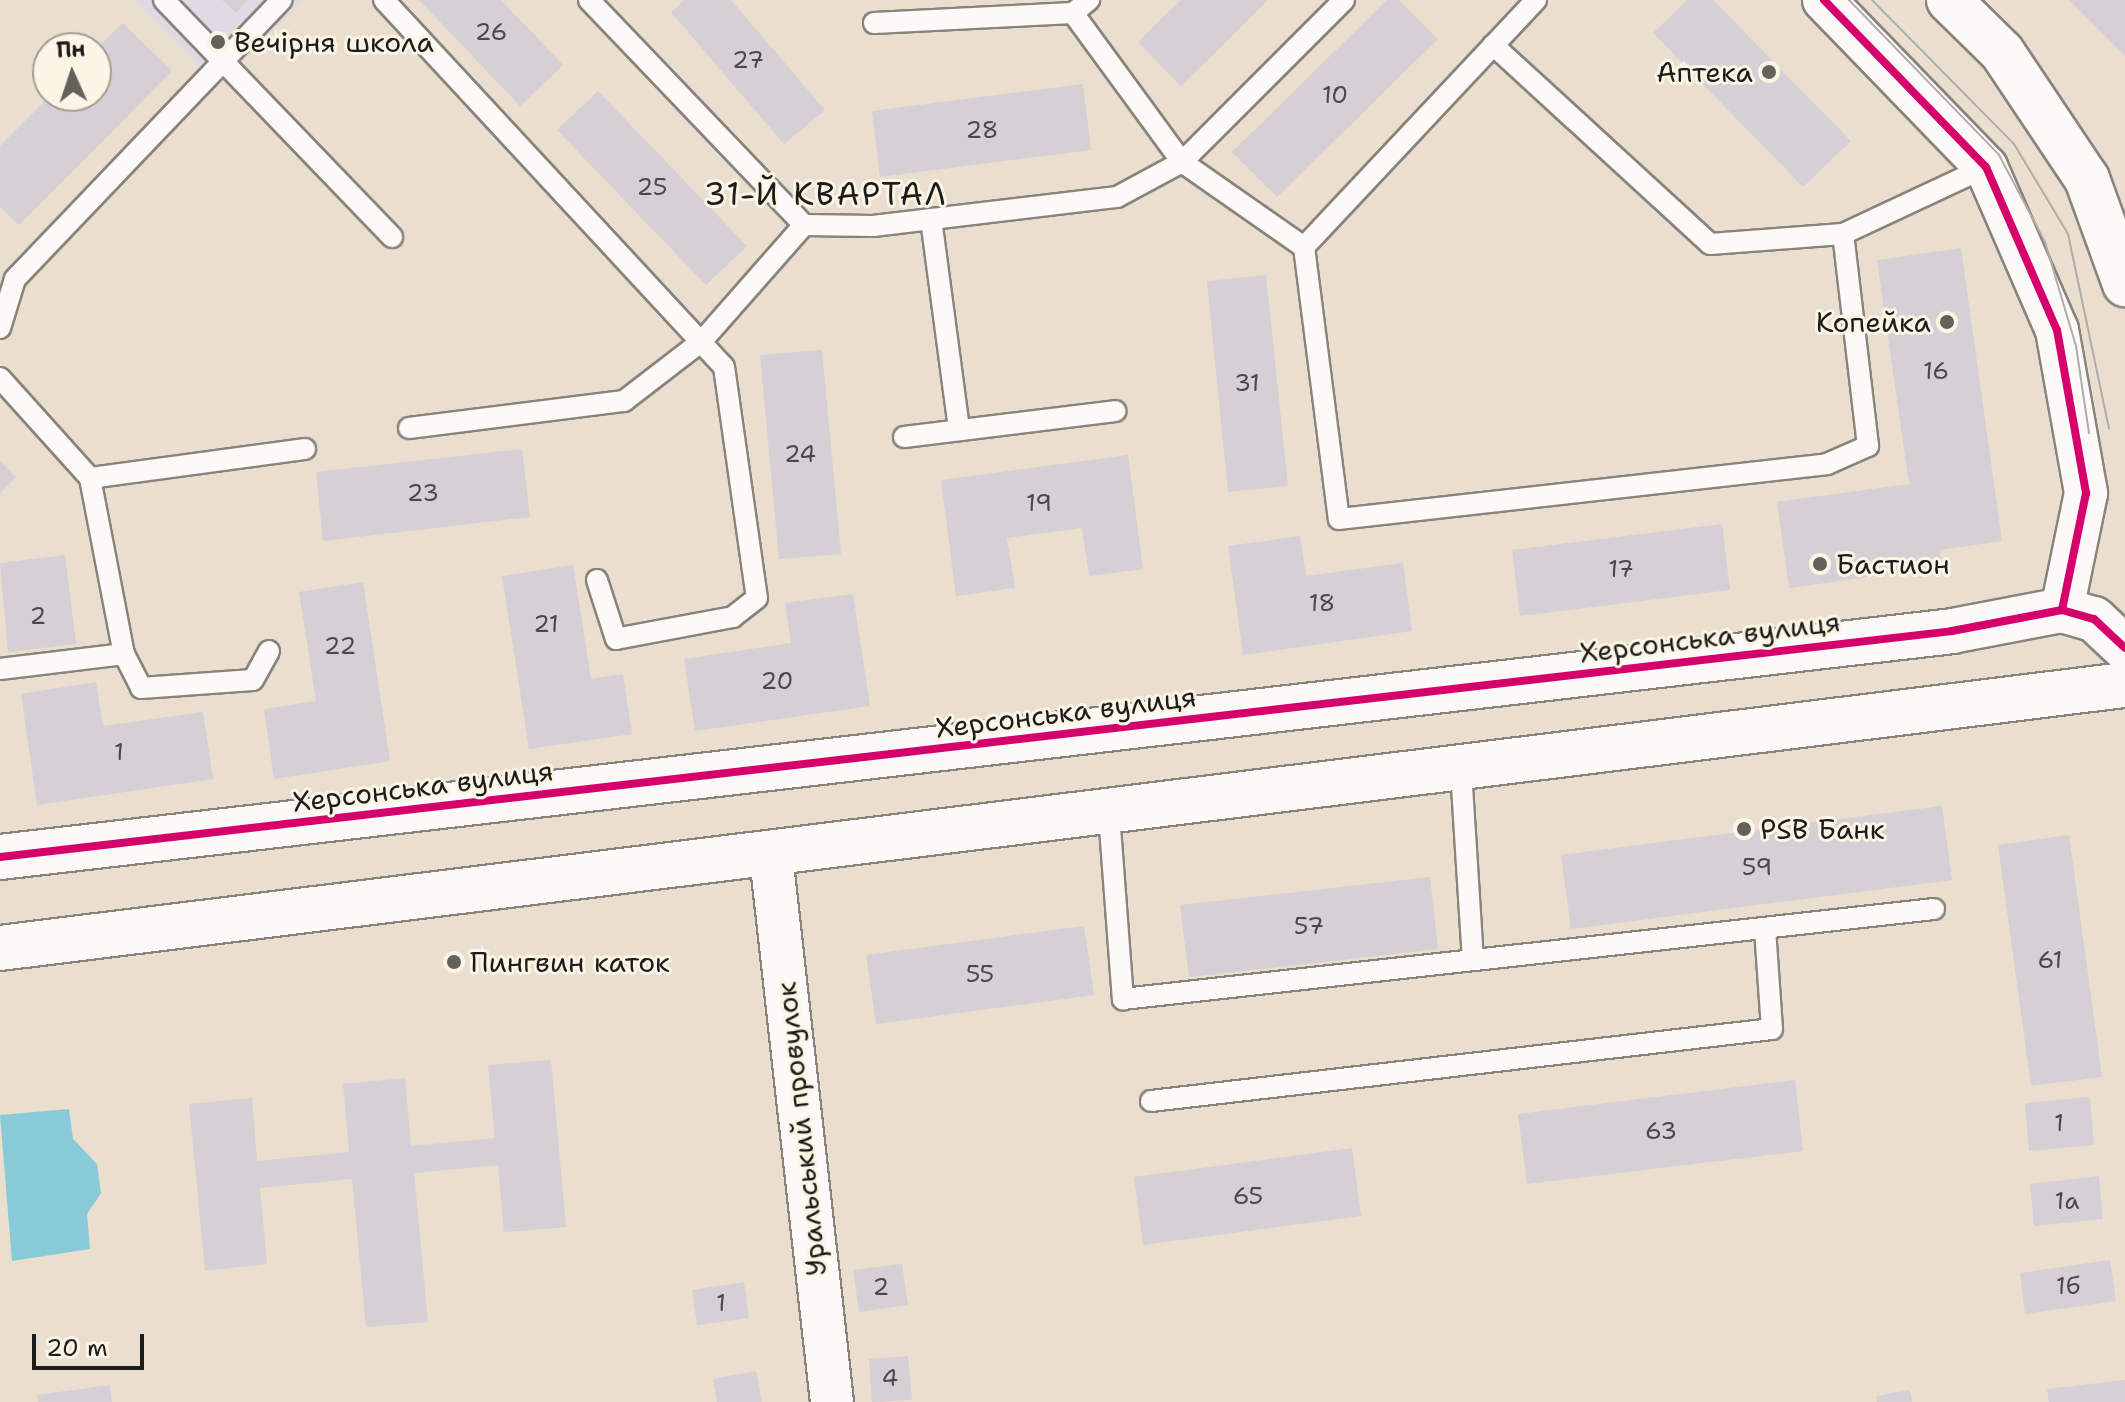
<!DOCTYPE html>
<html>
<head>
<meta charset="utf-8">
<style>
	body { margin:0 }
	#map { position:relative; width:2125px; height:1402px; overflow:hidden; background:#eadece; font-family:"Shantell Sans",sans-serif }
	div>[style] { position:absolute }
	.built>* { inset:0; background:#e0dae5 }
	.water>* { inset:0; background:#88cbd8 }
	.building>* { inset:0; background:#d6cfd5 }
	.roads { filter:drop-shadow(2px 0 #89837c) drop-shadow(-2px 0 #89837c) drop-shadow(0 2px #89837c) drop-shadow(0 -2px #89837c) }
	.service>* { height:20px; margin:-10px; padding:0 10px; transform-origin:10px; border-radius:10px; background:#fcfaf8 }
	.minor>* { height:42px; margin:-21px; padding:0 21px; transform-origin:21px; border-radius:21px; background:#fcfaf8 }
	.tertiary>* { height:44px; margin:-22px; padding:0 22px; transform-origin:22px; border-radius:22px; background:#fcfaf8 }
	.tram>* { height:2px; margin:-1px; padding:0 1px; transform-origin:1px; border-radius:1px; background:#aeadaa }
	.cycleway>* { height:8px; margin:-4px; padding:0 4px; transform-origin:4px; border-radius:4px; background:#d6006c }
	.dots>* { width:22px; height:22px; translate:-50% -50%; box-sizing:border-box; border:4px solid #fcf5e5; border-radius:50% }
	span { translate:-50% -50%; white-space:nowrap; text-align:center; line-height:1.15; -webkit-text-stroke:6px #fcf5e5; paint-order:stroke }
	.number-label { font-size:24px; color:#4a494a }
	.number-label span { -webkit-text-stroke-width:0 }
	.poi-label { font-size:28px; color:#1c1c1c }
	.left { translate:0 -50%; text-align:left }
	.right { translate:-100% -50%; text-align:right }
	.street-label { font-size:28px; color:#1c1c1c }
	.quarter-label { font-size:32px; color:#1c1c1c; letter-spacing:2px }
	.north { position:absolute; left:32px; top:32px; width:80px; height:80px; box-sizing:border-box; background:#fcf5e5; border:2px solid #a29e95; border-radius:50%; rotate:357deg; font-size:22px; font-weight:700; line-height:32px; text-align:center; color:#1c1c1c }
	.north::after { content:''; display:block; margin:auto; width:28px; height:36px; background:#64605a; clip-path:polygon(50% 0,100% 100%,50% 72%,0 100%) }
	.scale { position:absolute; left:32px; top:1334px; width:112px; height:36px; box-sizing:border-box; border:4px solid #1c1c1c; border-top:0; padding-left:10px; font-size:24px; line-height:28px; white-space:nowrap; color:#1c1c1c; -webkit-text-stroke:6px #fcf5e5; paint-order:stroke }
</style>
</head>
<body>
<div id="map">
	<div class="built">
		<i style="clip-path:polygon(133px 0,304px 0,218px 85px)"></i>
	</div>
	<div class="water">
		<i style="clip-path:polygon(69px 1109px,73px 1139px,97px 1164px,101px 1193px,87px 1214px,90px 1249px,12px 1261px,0 1115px)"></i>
	</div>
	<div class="building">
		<i style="clip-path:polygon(222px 0,248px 0,236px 13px)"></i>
		<i style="clip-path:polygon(419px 0,501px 0,563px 65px,520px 106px)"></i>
		<i style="clip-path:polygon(685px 0,731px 0,825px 110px,784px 144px,671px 12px)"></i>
		<i style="clip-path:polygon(1181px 0,1268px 0,1181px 86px,1138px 42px)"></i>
		<i style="clip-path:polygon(1387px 0,1399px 0,1438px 39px,1277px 197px,1232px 152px)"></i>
		<i style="clip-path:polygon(1687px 0,1713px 0,1851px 141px,1803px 187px,1653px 33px)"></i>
		<i style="clip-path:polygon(2069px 0,2125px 0,2125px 56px)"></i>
		<i style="clip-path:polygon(123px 23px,172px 71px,19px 225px,0 207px,0 146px,50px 96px,96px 96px,96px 49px)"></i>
		<i style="clip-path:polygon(1083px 84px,1091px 150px,880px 177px,872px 111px)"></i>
		<i style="clip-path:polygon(598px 91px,747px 246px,706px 285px,557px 130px)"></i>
		<i style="clip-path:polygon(1961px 248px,2002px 541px,1940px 550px,1942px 567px,1789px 588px,1777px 502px,1909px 484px,1877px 260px)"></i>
		<i style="clip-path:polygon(1266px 275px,1288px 486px,1228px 492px,1207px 281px)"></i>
		<i style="clip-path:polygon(822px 350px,841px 554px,779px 559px,760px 355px)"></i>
		<i style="clip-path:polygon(522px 449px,530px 517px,323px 541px,316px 472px)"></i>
		<i style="clip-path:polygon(1128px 455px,1143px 569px,1089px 576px,1082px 528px,1007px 538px,1015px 588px,956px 596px,941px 480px)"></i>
		<i style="clip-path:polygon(0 461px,16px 477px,0 493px)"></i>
		<i style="clip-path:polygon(1722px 524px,1730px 590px,1520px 616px,1512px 550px)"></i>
		<i style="clip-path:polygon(1300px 536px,1306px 576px,1403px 563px,1412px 631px,1243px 655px,1228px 546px)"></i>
		<i style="clip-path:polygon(65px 555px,76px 644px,8px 652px,0 563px)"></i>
		<i style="clip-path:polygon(573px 565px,591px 679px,623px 674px,632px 734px,529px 749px,502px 576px)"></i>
		<i style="clip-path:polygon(363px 582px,390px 761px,274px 779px,264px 709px,316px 701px,299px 592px)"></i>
		<i style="clip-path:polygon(853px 594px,870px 706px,695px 731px,684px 659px,791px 643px,785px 603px)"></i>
		<i style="clip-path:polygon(96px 682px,103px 726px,203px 712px,213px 779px,37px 805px,21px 694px)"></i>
		<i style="clip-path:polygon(1942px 806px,1952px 880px,1571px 929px,1561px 855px)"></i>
		<i style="clip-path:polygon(2069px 835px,2102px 1077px,2031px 1086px,1998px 845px)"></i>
		<i style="clip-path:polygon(1430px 877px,1438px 949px,1189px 977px,1180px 905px)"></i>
		<i style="clip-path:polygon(1084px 926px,1094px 995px,876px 1024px,866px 955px)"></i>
		<i style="clip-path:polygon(551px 1060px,566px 1227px,504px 1232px,498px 1165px,414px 1173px,428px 1322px,366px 1327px,352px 1179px,260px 1188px,267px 1264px,205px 1271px,189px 1104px,252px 1098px,257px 1161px,349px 1152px,343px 1084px,405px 1078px,411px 1146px,495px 1138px,488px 1065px)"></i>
		<i style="clip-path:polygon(1795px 1080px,1803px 1151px,1527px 1184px,1518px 1114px)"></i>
		<i style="clip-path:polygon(2090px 1097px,2094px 1145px,2029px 1151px,2025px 1103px)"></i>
		<i style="clip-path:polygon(1352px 1148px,1361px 1216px,1143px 1245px,1134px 1177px)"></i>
		<i style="clip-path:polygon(2099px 1176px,2103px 1219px,2034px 1226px,2030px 1184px)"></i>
		<i style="clip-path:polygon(2110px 1260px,2116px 1301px,2025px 1314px,2020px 1273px)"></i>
		<i style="clip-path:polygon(902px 1264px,908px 1305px,859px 1312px,853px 1270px)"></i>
		<i style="clip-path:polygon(744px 1282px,749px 1318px,697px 1325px,692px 1290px)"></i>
		<i style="clip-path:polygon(908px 1356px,912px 1400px,872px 1402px,869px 1359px)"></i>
		<i style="clip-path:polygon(756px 1371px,762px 1402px,717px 1402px,713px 1379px)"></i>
		<i style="clip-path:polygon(2125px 1380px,2125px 1402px,2049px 1402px,2047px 1389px)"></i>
		<i style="clip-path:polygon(110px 1385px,112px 1402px,38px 1402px,37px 1395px)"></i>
		<i style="clip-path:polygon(1910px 1390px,1912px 1402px,1877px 1402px,1876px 1396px)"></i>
	</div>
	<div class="roads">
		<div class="service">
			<i style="left:164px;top:0;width:329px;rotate:46.1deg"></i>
			<i style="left:384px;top:0;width:500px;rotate:47.19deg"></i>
			<i style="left:724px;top:367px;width:233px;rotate:81.9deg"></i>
			<i style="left:757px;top:598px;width:31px;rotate:142deg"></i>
			<i style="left:733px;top:617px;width:119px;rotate:169.4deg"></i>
			<i style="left:616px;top:639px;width:62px;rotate:-107.9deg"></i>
			<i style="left:589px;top:0;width:311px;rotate:46.3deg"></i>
			<i style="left:804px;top:225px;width:69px;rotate:0.8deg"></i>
			<i style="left:873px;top:226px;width:246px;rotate:-6.8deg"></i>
			<i style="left:1117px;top:197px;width:74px;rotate:-28.3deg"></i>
			<i style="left:1182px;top:162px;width:229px;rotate:-45deg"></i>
			<i style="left:1536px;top:0;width:339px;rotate:133.2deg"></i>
			<i style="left:1304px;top:247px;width:274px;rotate:82.7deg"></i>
			<i style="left:1339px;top:519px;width:491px;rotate:-6.4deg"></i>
			<i style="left:1827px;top:464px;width:45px;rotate:-23.7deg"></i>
			<i style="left:1868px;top:446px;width:213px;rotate:-96.7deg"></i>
			<i style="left:1073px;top:13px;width:185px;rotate:53.8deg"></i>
			<i style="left:1182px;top:162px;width:149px;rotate:34.9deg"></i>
			<i style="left:874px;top:23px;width:199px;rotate:-2.9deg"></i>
			<i style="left:1073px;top:13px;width:21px;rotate:-39deg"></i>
			<i style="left:1493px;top:45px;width:294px;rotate:42.5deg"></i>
			<i style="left:1710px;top:244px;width:133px;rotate:-4.3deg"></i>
			<i style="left:1843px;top:234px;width:158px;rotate:-25.1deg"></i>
			<i style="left:931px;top:219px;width:213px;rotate:82.4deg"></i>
			<i style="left:0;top:328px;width:51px;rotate:-73deg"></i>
			<i style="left:15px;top:279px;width:386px;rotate:-46.3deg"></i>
			<i style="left:0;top:378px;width:135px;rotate:48deg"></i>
			<i style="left:90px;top:478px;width:217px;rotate:-7.7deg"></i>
			<i style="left:409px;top:428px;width:217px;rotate:-7.2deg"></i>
			<i style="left:624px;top:401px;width:98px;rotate:-37.6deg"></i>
			<i style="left:702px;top:341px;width:154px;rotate:-48.7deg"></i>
			<i style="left:904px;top:437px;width:213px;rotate:-7deg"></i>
			<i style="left:90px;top:478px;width:179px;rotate:79.1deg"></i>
			<i style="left:124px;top:654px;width:38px;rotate:63deg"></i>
			<i style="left:141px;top:688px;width:112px;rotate:-4.1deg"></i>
			<i style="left:253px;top:680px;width:33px;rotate:-61deg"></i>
			<i style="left:0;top:669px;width:125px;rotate:-6.9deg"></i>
			<i style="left:1461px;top:770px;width:190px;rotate:86.4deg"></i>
			<i style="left:1109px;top:814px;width:186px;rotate:85.7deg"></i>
			<i style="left:1123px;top:999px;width:816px;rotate:-6.33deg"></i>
			<i style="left:1151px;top:1101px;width:625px;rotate:-6.61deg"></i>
			<i style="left:1772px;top:1029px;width:101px;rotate:-94deg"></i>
		</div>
		<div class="minor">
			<i style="left:1824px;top:0;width:233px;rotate:45.9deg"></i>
			<i style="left:1986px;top:167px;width:178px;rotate:66.5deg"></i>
			<i style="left:2057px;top:330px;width:166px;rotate:79.9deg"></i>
			<i style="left:2086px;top:493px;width:119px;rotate:101.6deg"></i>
			<i style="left:771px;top:856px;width:549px;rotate:83.63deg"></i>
		</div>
		<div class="tertiary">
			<i style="left:1949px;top:0;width:74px;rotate:44.5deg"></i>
			<i style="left:2002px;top:52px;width:153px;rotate:56.2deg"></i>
			<i style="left:2087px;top:179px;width:112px;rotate:70.1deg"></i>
			<i style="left:0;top:857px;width:1965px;rotate:-6.6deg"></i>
			<i style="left:1952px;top:631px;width:112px;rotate:-10.8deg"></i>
			<i style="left:2062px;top:610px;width:33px;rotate:16deg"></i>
			<i style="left:2094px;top:619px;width:42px;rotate:43.1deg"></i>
			<i style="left:0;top:948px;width:2141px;rotate:-7.06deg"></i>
		</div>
	</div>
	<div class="tram">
		<i style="left:1849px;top:0;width:216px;rotate:45.9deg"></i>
		<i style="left:1999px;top:155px;width:98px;rotate:62.1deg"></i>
		<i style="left:2045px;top:242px;width:109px;rotate:73.4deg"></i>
		<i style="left:2076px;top:346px;width:88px;rotate:81.5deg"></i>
		<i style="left:1872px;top:0;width:202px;rotate:45.4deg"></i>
		<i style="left:2014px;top:144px;width:105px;rotate:59deg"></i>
		<i style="left:2068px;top:234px;width:199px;rotate:78.1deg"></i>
	</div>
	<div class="cycleway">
		<i style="left:1824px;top:0;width:233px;rotate:45.9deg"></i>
		<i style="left:1986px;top:167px;width:178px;rotate:66.5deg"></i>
		<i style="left:2057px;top:330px;width:166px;rotate:79.9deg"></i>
		<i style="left:2086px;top:493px;width:119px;rotate:101.6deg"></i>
		<i style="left:0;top:857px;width:1965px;rotate:-6.6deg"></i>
		<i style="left:1952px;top:631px;width:112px;rotate:-10.8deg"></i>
		<i style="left:2062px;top:610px;width:33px;rotate:16deg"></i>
		<i style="left:2094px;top:619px;width:42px;rotate:43.1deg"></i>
	</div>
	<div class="dots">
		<i style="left:218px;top:42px;background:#64605a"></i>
		<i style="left:1769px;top:72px;background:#64605a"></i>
		<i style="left:1947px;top:322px;background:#64605a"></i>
		<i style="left:1820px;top:564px;background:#64605a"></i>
		<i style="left:1744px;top:829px;background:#64605a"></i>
		<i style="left:454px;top:962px;background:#64605a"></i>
	</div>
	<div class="number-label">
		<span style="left:491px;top:33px">26</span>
		<span style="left:748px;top:61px">27</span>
		<span style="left:1335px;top:96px">10</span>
		<span style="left:982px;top:131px">28</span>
		<span style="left:652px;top:188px">25</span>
		<span style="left:1936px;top:372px">16</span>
		<span style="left:1247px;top:384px">31</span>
		<span style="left:800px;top:455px">24</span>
		<span style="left:423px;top:494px">23</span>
		<span style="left:1039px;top:504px">19</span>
		<span style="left:1621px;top:570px">17</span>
		<span style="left:1322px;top:604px">18</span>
		<span style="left:38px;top:617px">2</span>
		<span style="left:546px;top:625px">21</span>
		<span style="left:340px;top:647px">22</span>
		<span style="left:777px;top:682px">20</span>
		<span style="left:119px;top:753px">1</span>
		<span style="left:1757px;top:868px">59</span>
		<span style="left:1309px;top:927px">57</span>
		<span style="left:2050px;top:961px">61</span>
		<span style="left:980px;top:975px">55</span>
		<span style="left:2059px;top:1124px">1</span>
		<span style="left:1661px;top:1132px">63</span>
		<span style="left:1248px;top:1197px">65</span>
		<span style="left:2067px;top:1202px">1а</span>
		<span style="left:2068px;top:1287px">1б</span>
		<span style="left:881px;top:1288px">2</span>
		<span style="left:721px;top:1304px">1</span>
		<span style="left:890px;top:1379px">4</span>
	</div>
	<div class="poi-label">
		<span class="left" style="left:234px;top:42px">Вечірня школа</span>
		<span class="right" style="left:1753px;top:72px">Аптека</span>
		<span class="right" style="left:1931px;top:322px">Копейка</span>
		<span class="left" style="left:1836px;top:564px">Бастион</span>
		<span class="left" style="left:1760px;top:829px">PSB Банк</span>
		<span class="left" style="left:470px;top:962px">Пингвин каток</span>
	</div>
	<div class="street-label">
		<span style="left:1710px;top:637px;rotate:-7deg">Херсонська вулиця</span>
		<span style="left:1066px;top:712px;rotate:-7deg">Херсонська вулиця</span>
		<span style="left:423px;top:786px;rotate:-7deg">Херсонська вулиця</span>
		<span style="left:801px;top:1129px;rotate:-96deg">Уральський провулок</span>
	</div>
	<div class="quarter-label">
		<span style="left:826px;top:194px">31-Й КВАРТАЛ</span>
	</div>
	<div class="north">Пн</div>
	<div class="scale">20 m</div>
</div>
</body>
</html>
